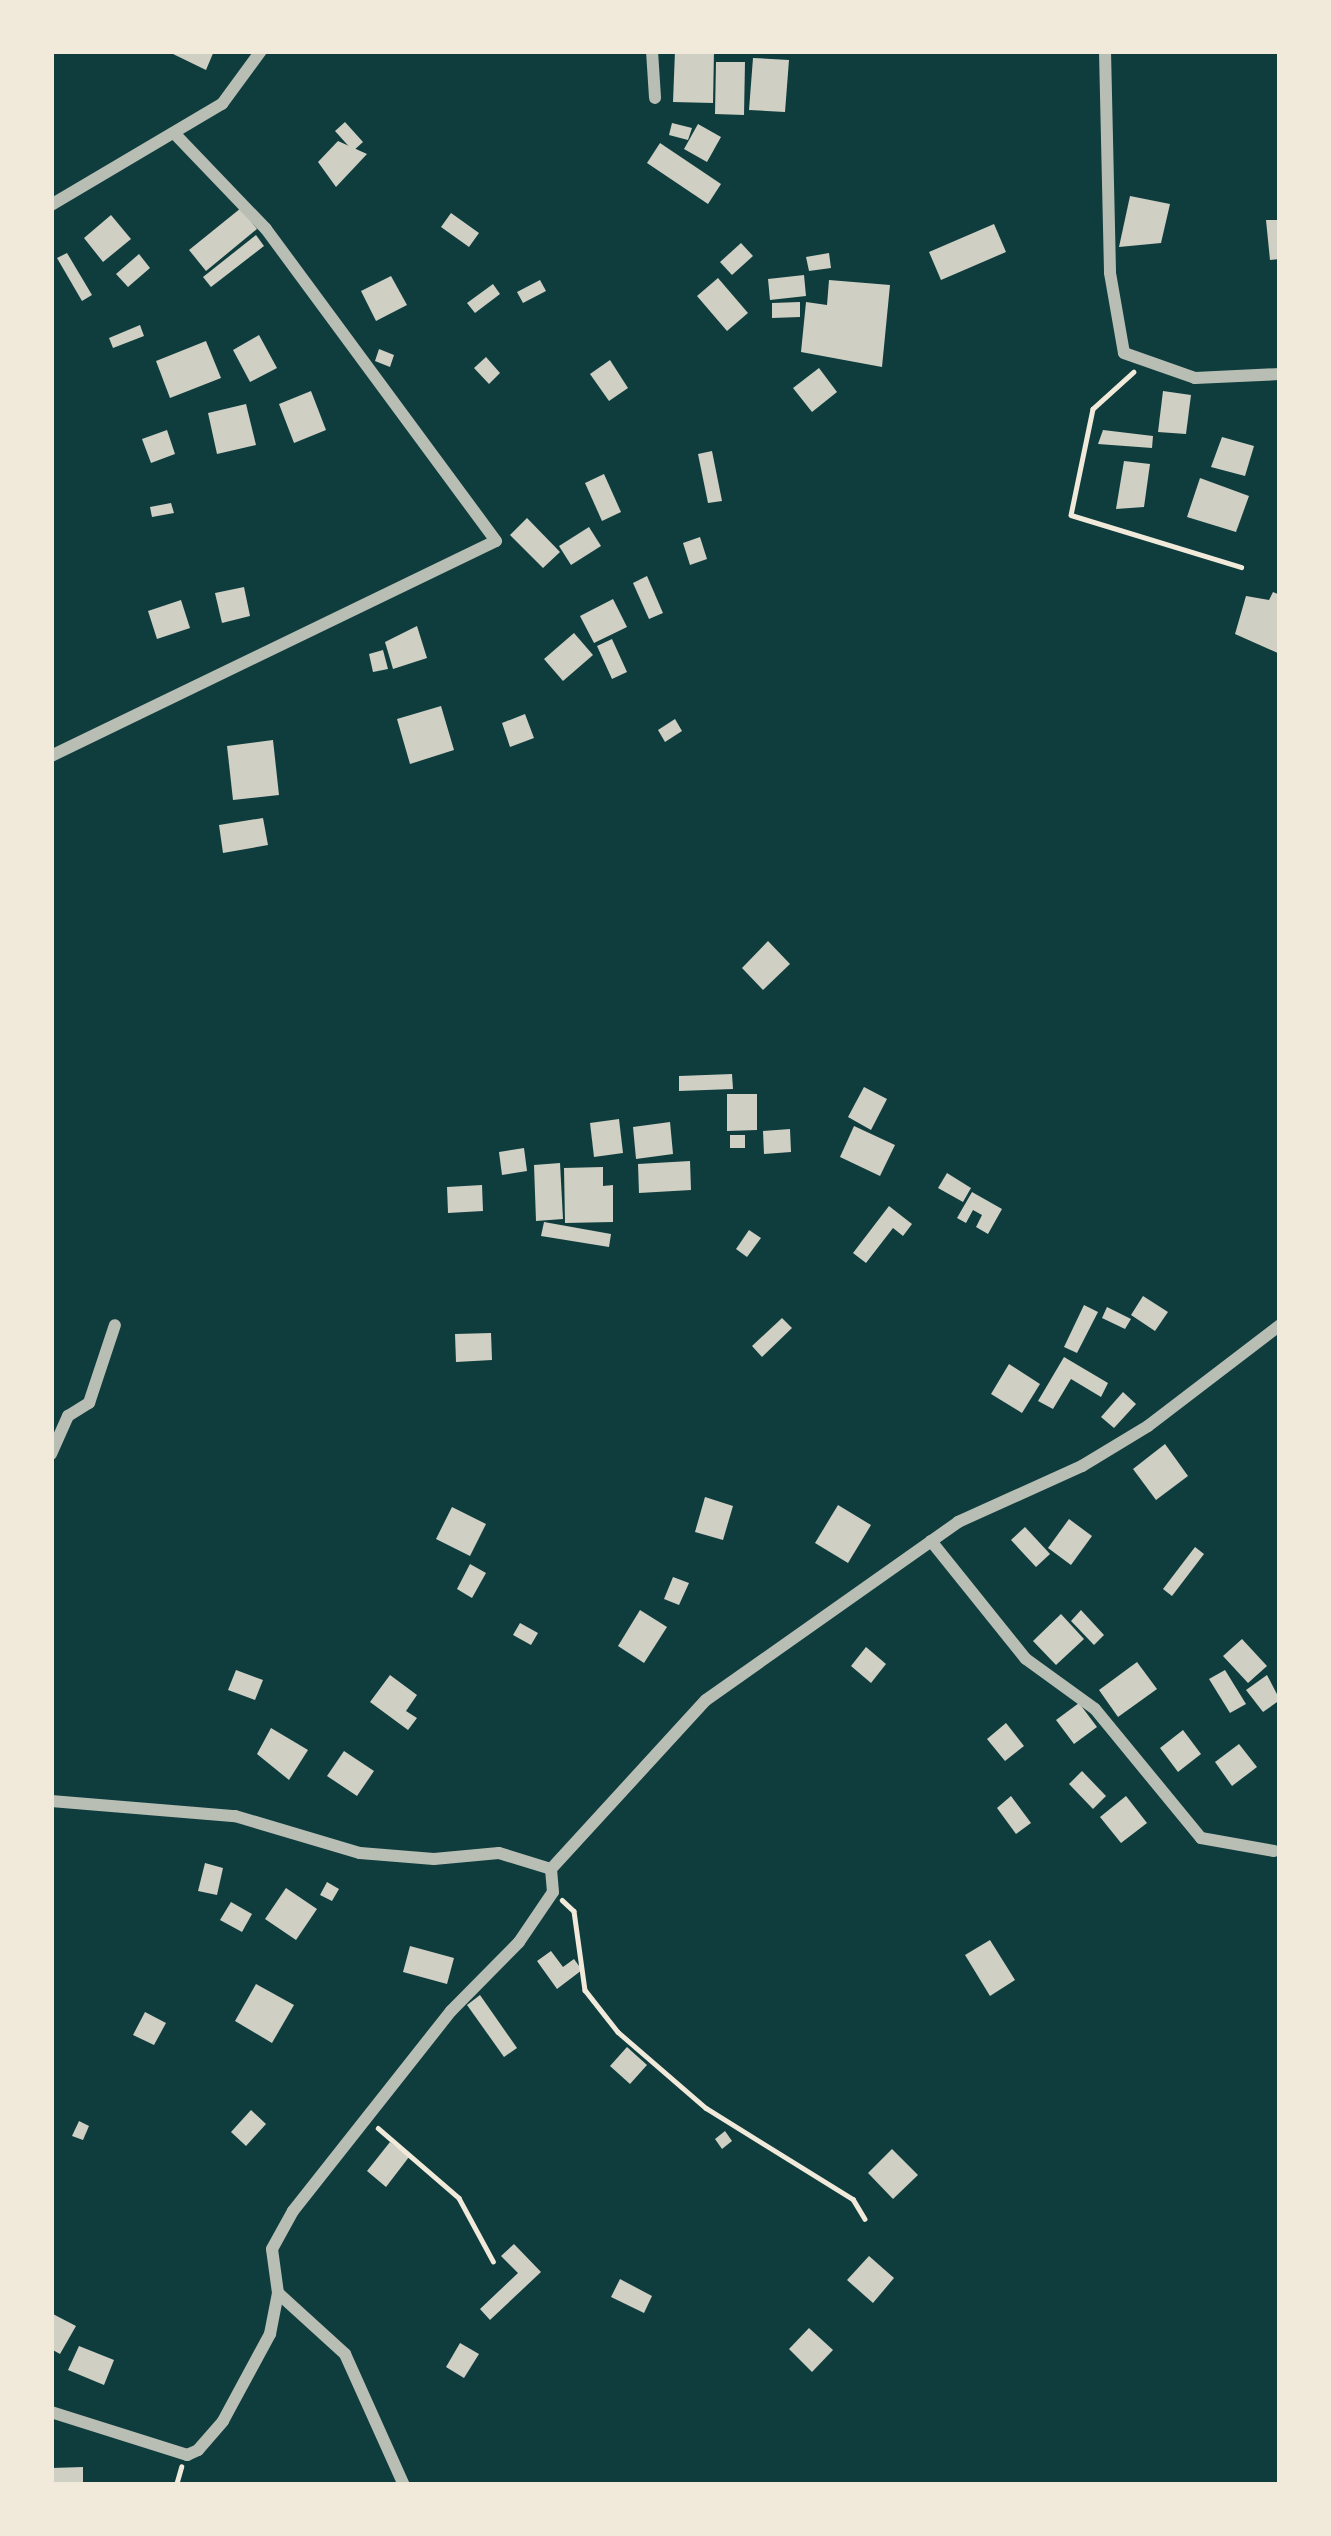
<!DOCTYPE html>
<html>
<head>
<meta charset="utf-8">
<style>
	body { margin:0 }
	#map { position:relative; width:1331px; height:2536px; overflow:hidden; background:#0f3d3e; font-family:Mulish,sans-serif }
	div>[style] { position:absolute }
	.building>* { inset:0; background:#cfcfc3 }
	.path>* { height:4.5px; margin:-2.25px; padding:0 2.25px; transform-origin:2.25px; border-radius:2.25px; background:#f1e9da }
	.minor>* { height:12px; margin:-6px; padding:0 6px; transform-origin:6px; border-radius:6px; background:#b8beb3 }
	span { translate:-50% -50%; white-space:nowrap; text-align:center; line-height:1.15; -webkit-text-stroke:9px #f1e9da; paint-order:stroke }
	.frame { position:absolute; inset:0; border:54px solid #f1e9da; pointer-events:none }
</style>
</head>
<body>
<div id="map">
	<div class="building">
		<i style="clip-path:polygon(214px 51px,206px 70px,173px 54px,175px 51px)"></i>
		<i style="clip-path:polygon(675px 51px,714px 51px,713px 103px,673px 102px)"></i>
		<i style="clip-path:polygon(753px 58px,789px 60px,785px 112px,749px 110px)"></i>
		<i style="clip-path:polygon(716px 62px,745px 62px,744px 115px,715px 114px)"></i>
		<i style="clip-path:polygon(345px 122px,363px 142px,353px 151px,335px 131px)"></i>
		<i style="clip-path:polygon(672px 123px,692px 128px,688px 140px,669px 135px)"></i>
		<i style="clip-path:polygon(698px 124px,721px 137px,707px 162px,684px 149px)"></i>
		<i style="clip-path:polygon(338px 141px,367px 154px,336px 187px,318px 162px)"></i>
		<i style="clip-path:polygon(660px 143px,721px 184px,708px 204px,647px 163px)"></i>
		<i style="clip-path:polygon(1130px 196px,1170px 204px,1161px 243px,1119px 247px)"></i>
		<i style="clip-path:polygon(241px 208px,257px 229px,206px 271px,189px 250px)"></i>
		<i style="clip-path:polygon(451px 213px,479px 233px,469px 247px,441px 227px)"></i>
		<i style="clip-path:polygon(111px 215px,131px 239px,103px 262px,84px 238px)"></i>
		<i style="clip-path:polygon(1266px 220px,1280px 220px,1280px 259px,1270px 260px)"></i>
		<i style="clip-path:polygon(994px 224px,1006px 252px,941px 280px,929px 252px)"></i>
		<i style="clip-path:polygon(256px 235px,264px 246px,211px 287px,203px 277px)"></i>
		<i style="clip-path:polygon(741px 243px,753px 256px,732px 275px,720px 262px)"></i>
		<i style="clip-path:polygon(67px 253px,92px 295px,82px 301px,57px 258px)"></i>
		<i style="clip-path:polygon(829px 253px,831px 268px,809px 271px,806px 257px)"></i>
		<i style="clip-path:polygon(139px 254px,150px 268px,128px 287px,116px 274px)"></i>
		<i style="clip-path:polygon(804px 275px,806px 296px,770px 300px,768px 279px)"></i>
		<i style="clip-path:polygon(391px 276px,407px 305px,376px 321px,361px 291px)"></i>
		<i style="clip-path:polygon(718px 278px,748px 313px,727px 331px,697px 296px)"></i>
		<i style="clip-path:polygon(540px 280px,546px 291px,523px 303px,517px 292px)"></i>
		<i style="clip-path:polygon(829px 280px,890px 285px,882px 367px,801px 352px,806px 302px,827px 305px)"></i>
		<i style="clip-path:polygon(493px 284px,500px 294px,475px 313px,467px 303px)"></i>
		<i style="clip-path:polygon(800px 302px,800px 317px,772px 318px,772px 303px)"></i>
		<i style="clip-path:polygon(140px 325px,144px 336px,113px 348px,109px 338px)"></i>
		<i style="clip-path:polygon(259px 335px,277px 368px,250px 382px,233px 350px)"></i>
		<i style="clip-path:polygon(206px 341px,221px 378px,170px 398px,156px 361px)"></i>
		<i style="clip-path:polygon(379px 349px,394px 355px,390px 367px,375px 361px)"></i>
		<i style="clip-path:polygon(486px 357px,500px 373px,489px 384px,474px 368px)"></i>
		<i style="clip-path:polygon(610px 360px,628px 388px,609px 401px,590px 374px)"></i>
		<i style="clip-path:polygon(819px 368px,837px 392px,812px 412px,793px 388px)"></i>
		<i style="clip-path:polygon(311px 391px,326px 430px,294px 443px,279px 404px)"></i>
		<i style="clip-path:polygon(1163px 391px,1191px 395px,1186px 434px,1158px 432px)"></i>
		<i style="clip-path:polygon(246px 404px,256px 445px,217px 454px,208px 413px)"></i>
		<i style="clip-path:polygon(167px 430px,175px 454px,151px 463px,142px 439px)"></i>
		<i style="clip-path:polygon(1103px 430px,1153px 436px,1152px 448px,1098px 444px)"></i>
		<i style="clip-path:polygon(1222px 437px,1254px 446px,1245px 476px,1211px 467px)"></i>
		<i style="clip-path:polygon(712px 451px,722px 501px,708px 503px,698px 454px)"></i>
		<i style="clip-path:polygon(1124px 461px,1150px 464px,1144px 507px,1116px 509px)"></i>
		<i style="clip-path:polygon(604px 474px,621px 512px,602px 521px,585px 483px)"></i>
		<i style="clip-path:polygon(1200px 478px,1249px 496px,1236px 532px,1187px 517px)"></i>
		<i style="clip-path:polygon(171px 503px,174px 513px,152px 517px,150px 507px)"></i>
		<i style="clip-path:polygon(527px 518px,560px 552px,543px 568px,510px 535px)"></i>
		<i style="clip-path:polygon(589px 527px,601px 546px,571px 565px,559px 546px)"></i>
		<i style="clip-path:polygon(700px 537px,707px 559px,690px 565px,683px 543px)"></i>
		<i style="clip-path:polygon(647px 576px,663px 613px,649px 619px,633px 583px)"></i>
		<i style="clip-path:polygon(244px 587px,250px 616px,222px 623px,215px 593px)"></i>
		<i style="clip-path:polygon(1273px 592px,1280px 595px,1280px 654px,1235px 634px,1246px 596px,1269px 600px)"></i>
		<i style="clip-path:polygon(613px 599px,627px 627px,594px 643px,580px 616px)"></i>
		<i style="clip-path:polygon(181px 600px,190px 628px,157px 639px,148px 611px)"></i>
		<i style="clip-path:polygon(417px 626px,427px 658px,393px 669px,385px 642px)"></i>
		<i style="clip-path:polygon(574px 633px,593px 655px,563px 681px,544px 659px)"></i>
		<i style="clip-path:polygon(612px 639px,627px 672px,612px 679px,597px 646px)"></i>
		<i style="clip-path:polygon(383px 650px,388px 669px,373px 672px,369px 654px)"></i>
		<i style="clip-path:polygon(441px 706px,454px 750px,410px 764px,397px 719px)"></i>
		<i style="clip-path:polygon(525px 714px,534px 738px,510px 747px,502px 723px)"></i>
		<i style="clip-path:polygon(675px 719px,682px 731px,665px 742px,658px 730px)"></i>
		<i style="clip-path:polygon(273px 740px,279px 795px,233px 800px,227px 746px)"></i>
		<i style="clip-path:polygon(263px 818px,268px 845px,223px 853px,219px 825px)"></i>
		<i style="clip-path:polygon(768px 941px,790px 964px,763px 990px,742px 968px)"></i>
		<i style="clip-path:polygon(732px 1074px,733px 1089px,679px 1091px,679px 1076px)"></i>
		<i style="clip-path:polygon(864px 1087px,887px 1099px,871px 1130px,848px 1117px)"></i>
		<i style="clip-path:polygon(727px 1094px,757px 1094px,757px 1130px,727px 1131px)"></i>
		<i style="clip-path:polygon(619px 1119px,623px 1153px,594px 1157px,590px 1123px)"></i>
		<i style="clip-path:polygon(670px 1122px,673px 1154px,636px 1159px,633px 1127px)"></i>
		<i style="clip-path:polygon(854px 1126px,895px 1145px,880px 1176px,840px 1157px)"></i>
		<i style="clip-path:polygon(790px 1129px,791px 1152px,764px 1154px,763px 1131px)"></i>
		<i style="clip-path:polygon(730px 1135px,745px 1135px,745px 1148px,730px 1148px)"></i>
		<i style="clip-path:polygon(524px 1148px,527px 1171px,502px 1175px,499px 1152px)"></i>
		<i style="clip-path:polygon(690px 1161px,691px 1190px,639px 1193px,638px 1164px)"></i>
		<i style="clip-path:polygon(560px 1163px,563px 1219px,536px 1221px,534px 1165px)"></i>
		<i style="clip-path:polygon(603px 1167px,603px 1186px,613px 1185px,613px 1222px,565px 1223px,564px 1168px)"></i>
		<i style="clip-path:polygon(947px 1173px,971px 1188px,963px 1202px,938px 1188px)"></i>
		<i style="clip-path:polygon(482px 1185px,483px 1211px,448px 1213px,447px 1187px)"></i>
		<i style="clip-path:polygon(972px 1192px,1002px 1209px,988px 1234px,976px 1227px,982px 1215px,973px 1210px,966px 1223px,957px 1218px)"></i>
		<i style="clip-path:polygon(889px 1206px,912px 1224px,903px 1236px,893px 1228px,866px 1263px,853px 1253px)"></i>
		<i style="clip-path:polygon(544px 1222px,611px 1234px,609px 1247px,541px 1236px)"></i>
		<i style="clip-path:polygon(749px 1230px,761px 1238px,747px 1257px,736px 1249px)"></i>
		<i style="clip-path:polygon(1143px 1296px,1168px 1312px,1155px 1331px,1131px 1315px)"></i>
		<i style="clip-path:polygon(1084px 1305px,1098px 1312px,1077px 1353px,1064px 1347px)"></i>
		<i style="clip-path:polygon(1107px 1307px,1131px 1319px,1125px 1329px,1102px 1318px)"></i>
		<i style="clip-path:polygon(782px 1318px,792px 1328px,762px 1357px,752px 1346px)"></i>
		<i style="clip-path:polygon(491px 1333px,492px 1360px,456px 1362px,455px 1334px)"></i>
		<i style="clip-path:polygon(1064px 1357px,1108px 1383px,1101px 1397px,1071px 1379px,1053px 1409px,1038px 1401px)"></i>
		<i style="clip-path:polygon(1009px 1364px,1040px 1384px,1022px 1413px,991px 1394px)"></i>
		<i style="clip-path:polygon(1123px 1392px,1136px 1404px,1114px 1428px,1101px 1417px)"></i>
		<i style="clip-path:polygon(1165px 1444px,1188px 1476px,1156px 1500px,1133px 1469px)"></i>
		<i style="clip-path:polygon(705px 1497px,733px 1506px,723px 1540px,695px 1532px)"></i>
		<i style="clip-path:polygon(838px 1505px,871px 1525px,848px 1563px,815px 1543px)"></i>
		<i style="clip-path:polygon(452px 1507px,486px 1524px,470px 1556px,436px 1539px)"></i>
		<i style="clip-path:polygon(1069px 1519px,1092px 1536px,1071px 1565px,1048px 1548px)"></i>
		<i style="clip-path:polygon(1025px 1527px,1050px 1554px,1036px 1567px,1011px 1540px)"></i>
		<i style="clip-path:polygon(1195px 1547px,1204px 1554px,1172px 1596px,1163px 1589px)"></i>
		<i style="clip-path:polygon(470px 1564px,486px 1573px,472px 1598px,457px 1589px)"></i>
		<i style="clip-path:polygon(673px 1577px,689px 1583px,679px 1605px,664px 1599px)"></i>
		<i style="clip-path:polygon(640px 1610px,667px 1627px,644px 1663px,618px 1646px)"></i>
		<i style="clip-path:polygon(1081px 1610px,1104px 1635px,1094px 1645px,1071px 1621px)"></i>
		<i style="clip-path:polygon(1061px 1614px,1084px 1639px,1056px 1665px,1033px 1641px)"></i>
		<i style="clip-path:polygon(520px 1623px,538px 1633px,531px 1645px,513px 1635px)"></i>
		<i style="clip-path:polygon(1242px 1639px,1267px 1666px,1248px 1683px,1223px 1656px)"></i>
		<i style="clip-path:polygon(866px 1647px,886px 1664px,871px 1683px,851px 1666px)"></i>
		<i style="clip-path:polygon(1137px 1662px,1157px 1689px,1118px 1717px,1099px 1690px)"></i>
		<i style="clip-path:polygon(236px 1670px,263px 1680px,255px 1700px,228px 1690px)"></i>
		<i style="clip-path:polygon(1225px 1670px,1246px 1704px,1230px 1713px,1209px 1679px)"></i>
		<i style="clip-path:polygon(390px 1675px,417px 1695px,406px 1711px,417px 1718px,408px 1730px,370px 1702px)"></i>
		<i style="clip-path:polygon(1267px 1675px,1280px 1700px,1263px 1712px,1246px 1690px)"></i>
		<i style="clip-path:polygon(1079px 1703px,1097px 1727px,1074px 1744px,1056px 1720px)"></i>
		<i style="clip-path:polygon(1006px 1723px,1024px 1746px,1005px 1761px,987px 1739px)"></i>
		<i style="clip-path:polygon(271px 1728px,308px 1750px,289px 1780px,257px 1754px)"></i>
		<i style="clip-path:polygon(1183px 1730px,1201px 1754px,1178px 1772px,1160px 1748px)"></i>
		<i style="clip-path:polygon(1239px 1744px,1257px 1767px,1232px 1786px,1215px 1762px)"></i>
		<i style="clip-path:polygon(344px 1751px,374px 1771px,357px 1796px,327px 1776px)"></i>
		<i style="clip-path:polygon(1082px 1771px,1106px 1796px,1093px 1809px,1069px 1784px)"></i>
		<i style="clip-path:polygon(1011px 1796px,1031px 1823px,1016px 1834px,997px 1808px)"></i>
		<i style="clip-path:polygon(1126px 1796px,1147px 1823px,1121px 1843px,1100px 1817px)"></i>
		<i style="clip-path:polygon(205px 1863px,223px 1868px,217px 1895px,198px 1891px)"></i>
		<i style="clip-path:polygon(327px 1882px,339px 1889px,332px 1901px,320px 1895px)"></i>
		<i style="clip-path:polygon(286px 1888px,317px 1909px,296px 1940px,265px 1919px)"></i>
		<i style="clip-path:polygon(231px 1902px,252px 1914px,242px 1932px,220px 1920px)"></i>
		<i style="clip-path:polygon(990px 1940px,1015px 1980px,990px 1996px,965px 1955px)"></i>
		<i style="clip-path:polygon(410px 1946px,454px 1958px,447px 1984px,403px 1972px)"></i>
		<i style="clip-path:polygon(551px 1951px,563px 1967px,574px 1959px,582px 1970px,557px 1989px,537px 1961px)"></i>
		<i style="clip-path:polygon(256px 1984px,294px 2005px,272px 2043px,235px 2021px)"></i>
		<i style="clip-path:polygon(480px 1995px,517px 2048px,504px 2057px,467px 2005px)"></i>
		<i style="clip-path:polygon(145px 2012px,166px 2023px,154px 2045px,133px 2035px)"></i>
		<i style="clip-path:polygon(627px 2047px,647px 2065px,630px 2084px,610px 2066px)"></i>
		<i style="clip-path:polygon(251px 2110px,266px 2124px,246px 2146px,231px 2132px)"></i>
		<i style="clip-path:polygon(79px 2121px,89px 2126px,83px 2140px,72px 2136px)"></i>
		<i style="clip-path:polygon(725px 2131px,732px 2141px,722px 2149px,715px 2139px)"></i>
		<i style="clip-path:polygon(390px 2142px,409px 2157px,386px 2187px,367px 2171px)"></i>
		<i style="clip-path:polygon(892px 2149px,918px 2175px,893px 2199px,868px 2173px)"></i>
		<i style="clip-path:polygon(514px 2244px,541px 2272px,490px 2320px,480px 2309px,518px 2273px,501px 2256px)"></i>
		<i style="clip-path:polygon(869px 2256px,894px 2278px,873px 2303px,847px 2280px)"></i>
		<i style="clip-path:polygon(620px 2279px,652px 2296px,644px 2313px,611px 2297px)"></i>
		<i style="clip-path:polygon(51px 2313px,76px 2326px,60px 2354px,51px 2349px)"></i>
		<i style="clip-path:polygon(809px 2328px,833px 2350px,812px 2372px,789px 2349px)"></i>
		<i style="clip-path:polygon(460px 2343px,479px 2354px,464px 2378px,446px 2367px)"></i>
		<i style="clip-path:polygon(79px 2346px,114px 2360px,104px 2385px,68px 2370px)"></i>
		<i style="clip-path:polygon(83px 2467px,83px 2485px,52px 2485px,52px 2468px)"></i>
	</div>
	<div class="path">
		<i style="left:1134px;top:372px;width:55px;rotate:137.9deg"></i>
		<i style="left:1093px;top:409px;width:108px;rotate:101.7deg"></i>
		<i style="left:1071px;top:515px;width:178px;rotate:17deg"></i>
		<i style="left:562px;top:1900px;width:16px;rotate:43deg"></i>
		<i style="left:574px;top:1911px;width:80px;rotate:82.1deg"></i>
		<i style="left:585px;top:1990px;width:53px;rotate:51.8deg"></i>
		<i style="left:618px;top:2032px;width:116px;rotate:40.8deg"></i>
		<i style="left:706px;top:2108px;width:173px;rotate:31.8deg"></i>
		<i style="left:853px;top:2199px;width:23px;rotate:59deg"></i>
		<i style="left:378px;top:2128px;width:107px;rotate:40.8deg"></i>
		<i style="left:459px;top:2198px;width:72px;rotate:61.6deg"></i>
		<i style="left:176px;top:2485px;width:19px;rotate:-74deg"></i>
	</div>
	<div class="minor">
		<i style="left:652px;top:51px;width:47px;rotate:86.3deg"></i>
		<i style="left:1105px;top:51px;width:222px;rotate:88.7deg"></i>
		<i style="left:1110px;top:273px;width:81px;rotate:80.1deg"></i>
		<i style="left:1124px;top:353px;width:75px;rotate:19.4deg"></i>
		<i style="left:1195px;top:378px;width:85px;rotate:-2.7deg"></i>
		<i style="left:51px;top:205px;width:199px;rotate:-30.6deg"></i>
		<i style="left:222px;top:104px;width:66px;rotate:-53.7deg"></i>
		<i style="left:51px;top:756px;width:494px;rotate:-25.8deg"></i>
		<i style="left:496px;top:541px;width:388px;rotate:-126.4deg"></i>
		<i style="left:266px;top:229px;width:130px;rotate:-133.8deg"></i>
		<i style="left:51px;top:1454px;width:42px;rotate:-65.9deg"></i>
		<i style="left:68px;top:1416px;width:25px;rotate:-32deg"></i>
		<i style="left:89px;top:1403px;width:82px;rotate:-71.6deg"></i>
		<i style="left:931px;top:1541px;width:151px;rotate:51.2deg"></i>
		<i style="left:1026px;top:1659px;width:85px;rotate:35.9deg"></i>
		<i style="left:1095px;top:1709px;width:167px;rotate:50.6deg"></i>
		<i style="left:1201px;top:1838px;width:74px;rotate:10.1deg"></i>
		<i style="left:51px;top:1801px;width:185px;rotate:4.7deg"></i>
		<i style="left:235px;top:1816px;width:130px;rotate:16.5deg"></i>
		<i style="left:360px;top:1853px;width:74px;rotate:4.6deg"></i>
		<i style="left:434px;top:1859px;width:65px;rotate:-5.3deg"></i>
		<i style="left:499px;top:1853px;width:54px;rotate:17.1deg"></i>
		<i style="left:551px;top:1869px;width:229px;rotate:-47.5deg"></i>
		<i style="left:706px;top:1700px;width:309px;rotate:-35.2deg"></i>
		<i style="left:958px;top:1522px;width:136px;rotate:-24.3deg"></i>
		<i style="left:1082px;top:1466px;width:77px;rotate:-31.2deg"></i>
		<i style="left:1148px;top:1426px;width:166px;rotate:-37.4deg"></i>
		<i style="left:278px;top:2293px;width:91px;rotate:42.3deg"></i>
		<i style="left:345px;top:2354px;width:144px;rotate:65.8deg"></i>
		<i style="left:51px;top:2412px;width:143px;rotate:17.5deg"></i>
		<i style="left:187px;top:2455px;width:12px;rotate:-24deg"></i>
		<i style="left:198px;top:2450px;width:38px;rotate:-49deg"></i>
		<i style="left:223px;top:2421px;width:99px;rotate:-61.6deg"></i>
		<i style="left:270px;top:2334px;width:42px;rotate:-79deg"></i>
		<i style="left:278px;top:2293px;width:44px;rotate:-97.8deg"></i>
		<i style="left:272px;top:2249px;width:43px;rotate:-61.1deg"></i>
		<i style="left:293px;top:2211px;width:255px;rotate:-51.7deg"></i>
		<i style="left:451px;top:2011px;width:97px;rotate:-45.4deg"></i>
		<i style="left:519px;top:1942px;width:60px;rotate:-55.8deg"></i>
		<i style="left:553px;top:1892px;width:23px;rotate:-95deg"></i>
	</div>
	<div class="frame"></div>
</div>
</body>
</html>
